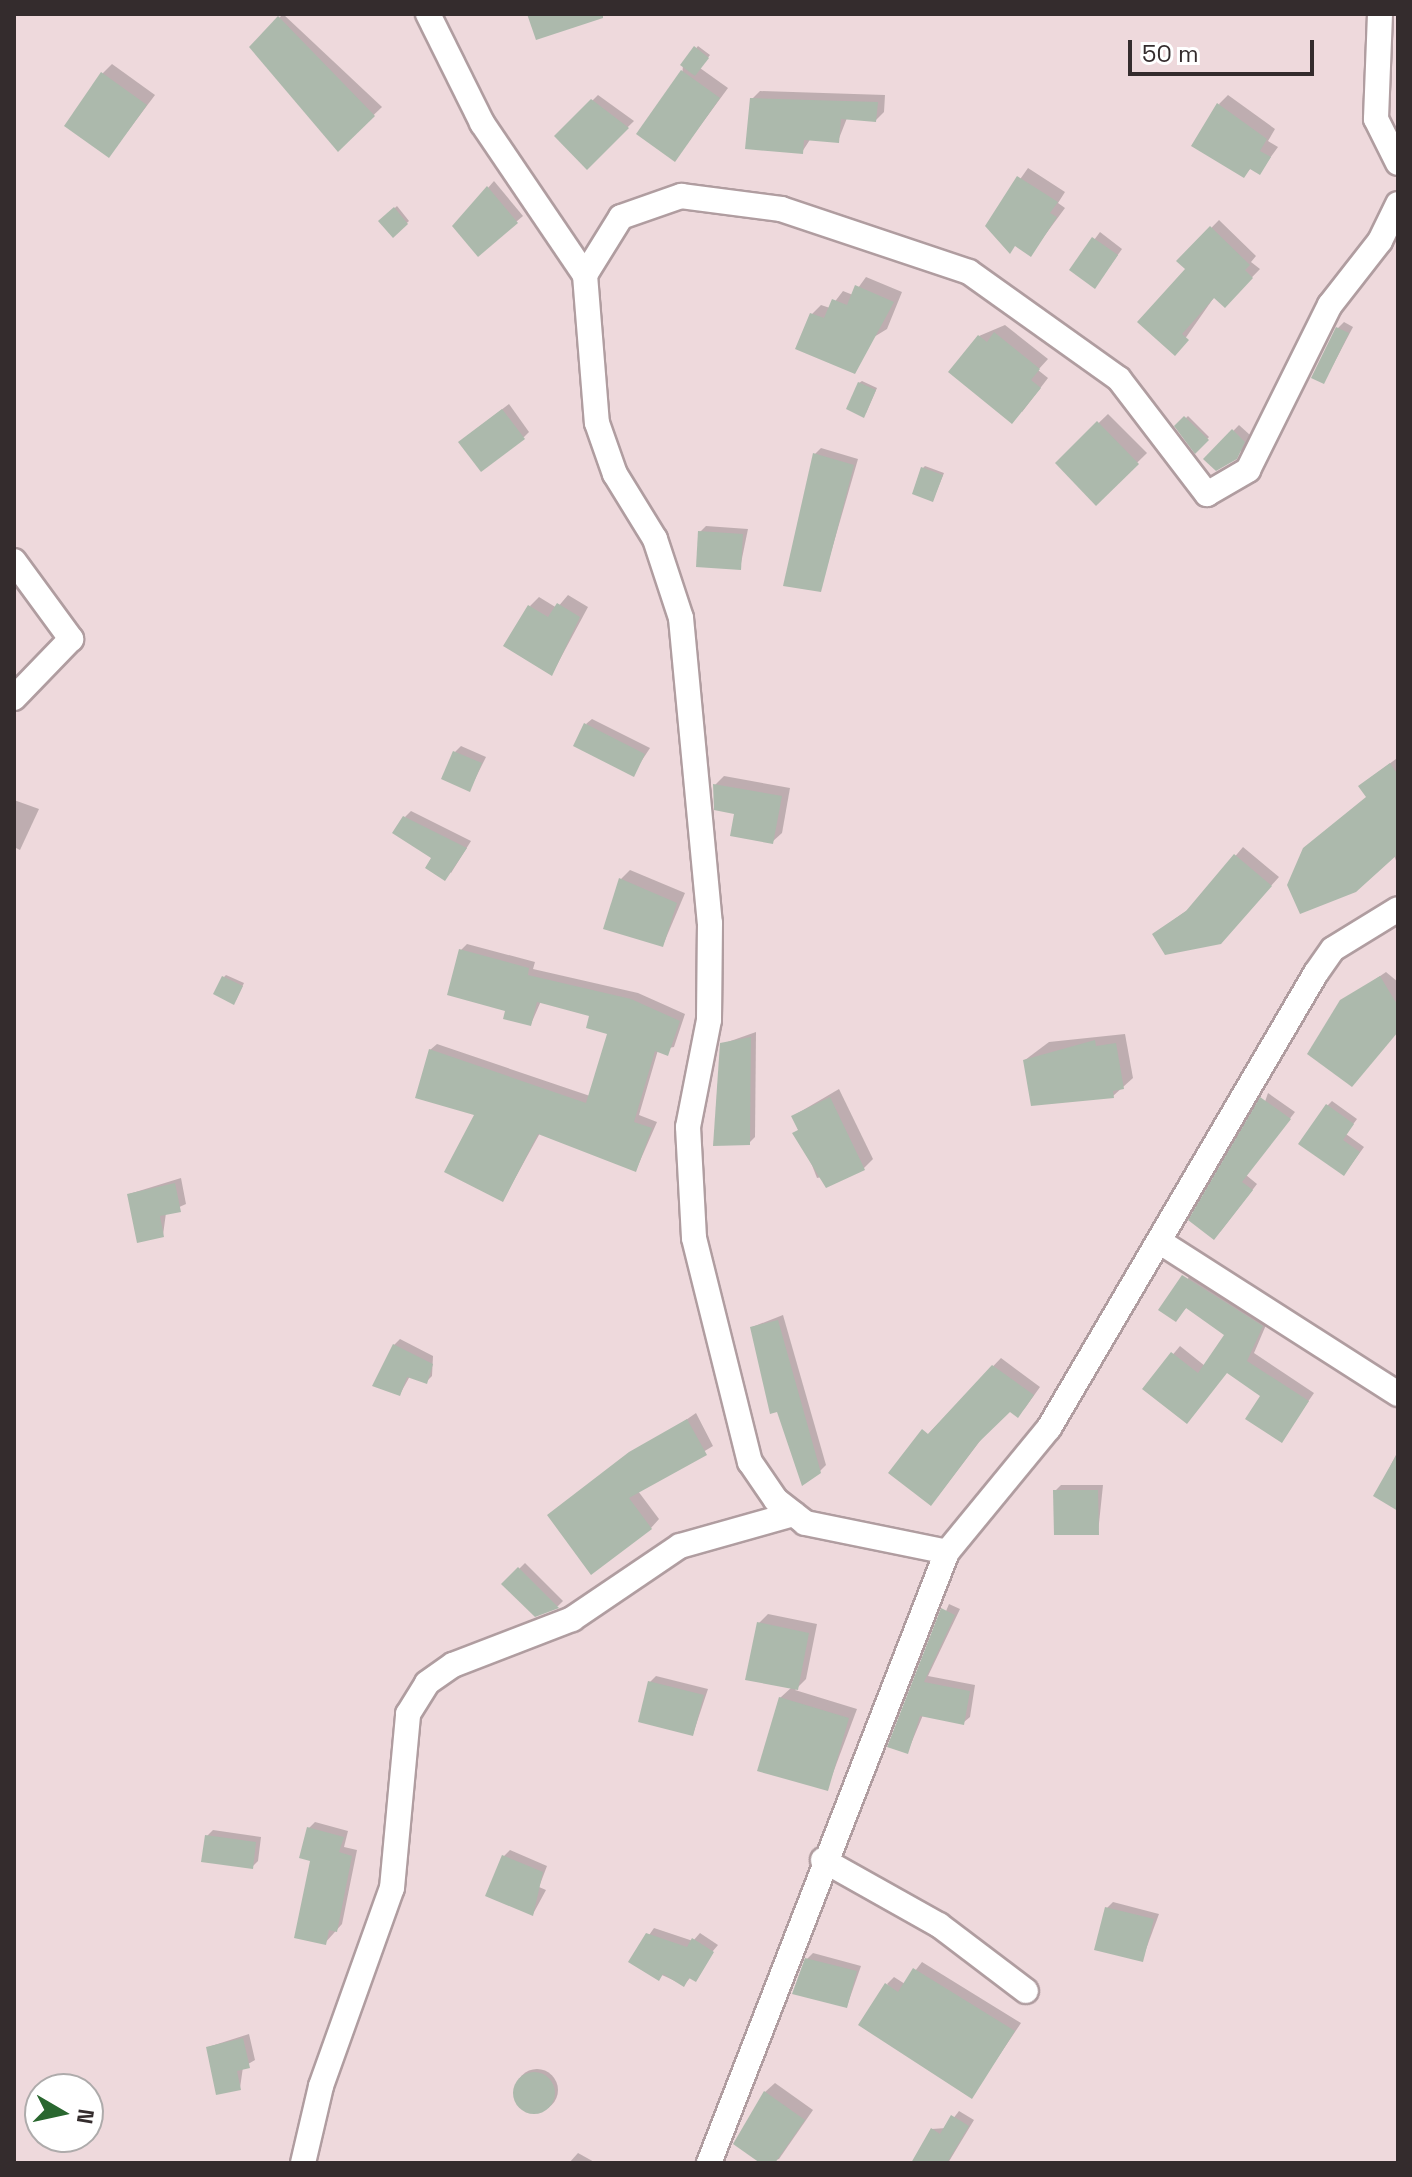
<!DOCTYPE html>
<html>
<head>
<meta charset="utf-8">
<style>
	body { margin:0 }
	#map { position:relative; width:1412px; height:2177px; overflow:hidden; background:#eed9dc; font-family:"Space Grotesk",sans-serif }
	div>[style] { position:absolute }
	.shadow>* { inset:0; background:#0003 }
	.round { border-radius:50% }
	.building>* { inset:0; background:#acb9ac }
	.roads { filter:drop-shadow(2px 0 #b09da0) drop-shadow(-2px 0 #b09da0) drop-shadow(0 2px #b09da0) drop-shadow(0 -2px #b09da0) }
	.minor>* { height:24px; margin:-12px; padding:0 12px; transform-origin:12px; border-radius:12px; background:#fff }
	span { translate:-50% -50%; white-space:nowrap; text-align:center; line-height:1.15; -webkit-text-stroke:7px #fff; paint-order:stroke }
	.frame { position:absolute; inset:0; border:16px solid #342c2d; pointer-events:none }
	.north { position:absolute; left:24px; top:2073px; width:80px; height:80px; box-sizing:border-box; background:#fff; border:2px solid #aeabab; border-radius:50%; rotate:99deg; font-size:22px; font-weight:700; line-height:32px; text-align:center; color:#342c2d }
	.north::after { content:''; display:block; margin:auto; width:28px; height:36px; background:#29672f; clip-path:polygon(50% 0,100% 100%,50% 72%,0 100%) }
	.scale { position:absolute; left:1128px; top:40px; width:186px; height:36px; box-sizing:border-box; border:4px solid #342c2d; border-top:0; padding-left:10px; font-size:24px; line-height:28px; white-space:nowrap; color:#342c2d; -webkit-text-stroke:6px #fff; paint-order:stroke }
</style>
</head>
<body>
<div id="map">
	<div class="shadow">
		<i style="clip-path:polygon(283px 14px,382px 107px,338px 149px,251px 47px)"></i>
		<i style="clip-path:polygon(698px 46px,710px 55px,700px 68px,728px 88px,675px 160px,683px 65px)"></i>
		<i style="clip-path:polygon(112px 64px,155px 95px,109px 156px,102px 74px)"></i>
		<i style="clip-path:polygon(760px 91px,885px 95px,884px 112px,876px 120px,847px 118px,838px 141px,811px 138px,802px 152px,752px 99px)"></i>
		<i style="clip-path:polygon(598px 95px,634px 121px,587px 167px,557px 136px)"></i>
		<i style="clip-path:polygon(1228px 95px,1275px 129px,1268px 141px,1278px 147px,1260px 172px,1252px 167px,1244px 175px,1219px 104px)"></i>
		<i style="clip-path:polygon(1028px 168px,1065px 192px,1058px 203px,1065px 208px,1031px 254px,987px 226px)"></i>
		<i style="clip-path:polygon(494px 181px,523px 216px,478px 254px,455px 226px)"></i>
		<i style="clip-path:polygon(397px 206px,409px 221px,393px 235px,381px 221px)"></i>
		<i style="clip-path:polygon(1219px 220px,1256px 256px,1251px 262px,1260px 269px,1225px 305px,1215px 296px,1175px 353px,1187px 269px,1179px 261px)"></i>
		<i style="clip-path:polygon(1100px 232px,1122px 249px,1100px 280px,1072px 270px)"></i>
		<i style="clip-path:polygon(866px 277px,902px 292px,887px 329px,874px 337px,854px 371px,812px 314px,821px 305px,830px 308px,843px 291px,853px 295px)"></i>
		<i style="clip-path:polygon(1344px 322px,1353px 327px,1324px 382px,1338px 328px)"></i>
		<i style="clip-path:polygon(1005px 325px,1048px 359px,1038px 370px,1048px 378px,1022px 412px,979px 336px)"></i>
		<i style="clip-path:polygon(862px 381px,877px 388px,866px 413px,859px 383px)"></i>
		<i style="clip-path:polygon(509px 404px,529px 432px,524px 437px,467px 436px)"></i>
		<i style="clip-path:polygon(1108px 414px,1147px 453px,1096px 503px,1057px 463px)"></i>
		<i style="clip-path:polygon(1188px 416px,1209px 437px,1196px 451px,1177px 427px)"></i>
		<i style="clip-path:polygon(1239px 425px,1250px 435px,1242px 451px,1206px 459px)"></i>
		<i style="clip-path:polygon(821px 448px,858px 459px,820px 590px,815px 454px)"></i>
		<i style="clip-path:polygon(925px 466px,944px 473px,933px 500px,923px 468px)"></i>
		<i style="clip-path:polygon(706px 526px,748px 529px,740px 568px,700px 532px)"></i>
		<i style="clip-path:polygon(568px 595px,588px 607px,552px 674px,530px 606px,539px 597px,557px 608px)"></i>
		<i style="clip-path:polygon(592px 719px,650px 748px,633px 774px,586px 724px)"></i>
		<i style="clip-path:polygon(461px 746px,486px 757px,470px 789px,455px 752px)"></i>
		<i style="clip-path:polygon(1396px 759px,1398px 761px,1398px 866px,1366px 781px)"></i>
		<i style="clip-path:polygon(724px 776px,790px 788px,782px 833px,772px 842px,715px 785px)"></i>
		<i style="clip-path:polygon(14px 800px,39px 809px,20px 850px,14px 847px)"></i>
		<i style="clip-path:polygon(411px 811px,471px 841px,451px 873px,405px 817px)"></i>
		<i style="clip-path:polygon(1243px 847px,1279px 877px,1228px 933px,1154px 934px,1193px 906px)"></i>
		<i style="clip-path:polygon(630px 870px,685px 893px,663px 945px,621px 879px)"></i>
		<i style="clip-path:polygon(467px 944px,535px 962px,533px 969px,638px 993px,685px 1014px,674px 1047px,658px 1050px,639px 1115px,657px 1122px,636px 1170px,540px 1133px,503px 1200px,477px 1113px,430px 1050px,437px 1044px,590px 1096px,609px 1033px,592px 1015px,541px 1001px,531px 1024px,508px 1009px,461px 950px)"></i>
		<i style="clip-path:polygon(1386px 972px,1398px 982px,1398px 1031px,1342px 1002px)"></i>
		<i style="clip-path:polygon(226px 975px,244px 983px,236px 1000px,224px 977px)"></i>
		<i style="clip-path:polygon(756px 1032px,755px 1137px,749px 1143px,722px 1044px)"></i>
		<i style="clip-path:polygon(1125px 1034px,1133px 1078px,1113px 1096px,1025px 1060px,1049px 1042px)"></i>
		<i style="clip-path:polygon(839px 1089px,873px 1159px,864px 1168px,817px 1178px,793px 1116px)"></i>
		<i style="clip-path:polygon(1268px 1093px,1295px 1112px,1246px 1175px,1257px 1184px,1220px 1232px)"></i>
		<i style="clip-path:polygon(1332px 1101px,1357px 1119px,1346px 1134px,1364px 1147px,1348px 1169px,1327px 1106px)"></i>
		<i style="clip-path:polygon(181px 1178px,186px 1204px,166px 1213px,163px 1235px,129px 1194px)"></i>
		<i style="clip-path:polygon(1191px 1269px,1269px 1318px,1254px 1353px,1314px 1393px,1281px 1441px,1263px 1396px,1227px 1371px,1145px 1388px,1180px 1346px,1205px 1366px,1227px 1335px,1187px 1307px,1176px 1319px)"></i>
		<i style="clip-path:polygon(783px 1315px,826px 1465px,820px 1471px,752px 1327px)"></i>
		<i style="clip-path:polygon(400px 1339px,433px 1356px,432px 1376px,426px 1382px,410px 1376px,400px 1394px,394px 1345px)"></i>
		<i style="clip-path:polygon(1001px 1358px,1040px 1387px,1025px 1408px,1018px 1415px,1010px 1410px,986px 1433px,938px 1496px,891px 1473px)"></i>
		<i style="clip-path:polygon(696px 1413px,713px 1446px,638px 1491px,659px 1519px,651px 1528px,549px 1515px)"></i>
		<i style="clip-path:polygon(1398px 1451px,1398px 1509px,1375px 1496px)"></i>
		<i style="clip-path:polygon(1061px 1485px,1103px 1485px,1098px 1533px,1055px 1491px)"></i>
		<i style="clip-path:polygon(525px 1563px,563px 1601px,558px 1606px,535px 1615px,504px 1584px)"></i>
		<i style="clip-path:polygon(949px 1604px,960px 1609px,928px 1676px,975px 1685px,970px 1717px,964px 1722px,923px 1715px,908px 1751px,890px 1746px)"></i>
		<i style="clip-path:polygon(768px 1614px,817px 1624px,806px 1679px,795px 1690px,857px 1709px,827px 1789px,780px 1698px,792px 1687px,759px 1623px)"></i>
		<i style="clip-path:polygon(656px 1676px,708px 1689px,693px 1734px,650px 1682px)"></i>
		<i style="clip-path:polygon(315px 1822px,348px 1831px,344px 1847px,357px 1850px,342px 1924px,325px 1943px,309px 1828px)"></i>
		<i style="clip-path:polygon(213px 1830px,261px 1837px,258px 1861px,252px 1867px,207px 1836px)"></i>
		<i style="clip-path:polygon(510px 1850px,547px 1866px,539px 1887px,546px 1890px,533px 1914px,504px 1856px)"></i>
		<i style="clip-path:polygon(1113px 1902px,1159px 1914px,1142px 1960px,1107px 1908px)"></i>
		<i style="clip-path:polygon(654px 1928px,693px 1941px,700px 1933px,718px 1945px,684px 1985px,631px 1961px)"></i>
		<i style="clip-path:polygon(813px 1953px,861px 1966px,847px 2006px,807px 1959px)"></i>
		<i style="clip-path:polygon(922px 1962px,1021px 2023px,972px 2096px,887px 1984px,894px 1977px,905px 1984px)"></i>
		<i style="clip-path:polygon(249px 2034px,255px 2060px,243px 2067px,240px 2088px,208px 2047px)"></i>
		<i class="round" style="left:516px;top:2069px;width:42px;height:42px"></i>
		<i style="clip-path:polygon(775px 2083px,813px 2110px,779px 2159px,763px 2163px,765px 2092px)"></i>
		<i style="clip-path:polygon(959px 2111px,974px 2120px,948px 2163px,913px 2163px,932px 2129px,946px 2128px)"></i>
		<i style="clip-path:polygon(578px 2153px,596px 2163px,569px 2163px)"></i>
	</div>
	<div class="building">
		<i style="clip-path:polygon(527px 14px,603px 14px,603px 18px,536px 40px)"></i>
		<i style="clip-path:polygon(278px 16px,375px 116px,338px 152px,249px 47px)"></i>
		<i style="clip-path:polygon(694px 46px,709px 58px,695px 76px,680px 65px)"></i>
		<i style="clip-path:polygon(681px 70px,720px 98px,675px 162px,636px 134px)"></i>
		<i style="clip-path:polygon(101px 72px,147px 105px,109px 158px,64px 126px)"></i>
		<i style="clip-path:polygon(750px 98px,878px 102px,876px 122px,841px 119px,839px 143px,804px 140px,803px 154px,745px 149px)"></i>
		<i style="clip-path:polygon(591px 99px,629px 128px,587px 170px,554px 136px)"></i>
		<i style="clip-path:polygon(1217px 103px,1267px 139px,1260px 151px,1271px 157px,1260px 175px,1250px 169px,1244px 178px,1191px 146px)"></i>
		<i style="clip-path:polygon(1017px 176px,1058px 202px,1050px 213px,1057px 217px,1031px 257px,1015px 246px,1010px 254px,985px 226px)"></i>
		<i style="clip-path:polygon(487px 186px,518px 223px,478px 257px,452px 226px)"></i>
		<i style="clip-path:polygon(394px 207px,408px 224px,393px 238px,378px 221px)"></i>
		<i style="clip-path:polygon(1210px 226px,1250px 265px,1245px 270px,1253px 278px,1225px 308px,1214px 298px,1182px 334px,1189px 340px,1175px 356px,1137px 322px,1185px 269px,1176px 261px)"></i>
		<i style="clip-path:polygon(1092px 237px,1118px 255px,1095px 289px,1069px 270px)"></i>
		<i style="clip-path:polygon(855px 285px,894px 302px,855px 374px,795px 349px,810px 313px,824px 318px,832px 299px,847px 305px)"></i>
		<i style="clip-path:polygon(1336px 327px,1349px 333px,1324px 384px,1311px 378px)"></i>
		<i style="clip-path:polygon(994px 332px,1040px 369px,1031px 380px,1041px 388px,1012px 424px,948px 372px,978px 335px,987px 342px)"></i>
		<i style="clip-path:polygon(858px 382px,876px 390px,864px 418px,846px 409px)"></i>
		<i style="clip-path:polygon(502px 409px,525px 439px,481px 472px,458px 442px)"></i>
		<i style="clip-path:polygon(1184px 416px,1209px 440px,1195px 454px,1174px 426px)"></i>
		<i style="clip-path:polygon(1097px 421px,1139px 464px,1096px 506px,1055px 463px)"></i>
		<i style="clip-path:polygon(1232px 429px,1245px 442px,1237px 459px,1216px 471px,1203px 459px)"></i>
		<i style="clip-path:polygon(813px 453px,854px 465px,821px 592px,783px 586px)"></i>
		<i style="clip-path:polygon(921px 467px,943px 475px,933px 502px,912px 494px)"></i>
		<i style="clip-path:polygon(698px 531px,743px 534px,741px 570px,696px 567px)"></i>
		<i style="clip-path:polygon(557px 603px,580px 617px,552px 676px,503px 646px,528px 605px,548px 617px)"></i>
		<i style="clip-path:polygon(584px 723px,645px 754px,634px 777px,573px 746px)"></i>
		<i style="clip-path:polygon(453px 751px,482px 763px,470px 792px,441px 779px)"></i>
		<i style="clip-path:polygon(1390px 763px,1398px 775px,1398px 854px,1356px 892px,1300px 914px,1287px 885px,1303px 848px,1366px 797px,1358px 786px)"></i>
		<i style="clip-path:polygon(713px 784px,782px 796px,773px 844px,730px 836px,734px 814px,714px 810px)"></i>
		<i style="clip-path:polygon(403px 816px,467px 848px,445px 881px,425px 868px,431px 858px,392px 833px)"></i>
		<i style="clip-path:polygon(1234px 854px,1272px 886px,1221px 944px,1165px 955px,1152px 934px,1186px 911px)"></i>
		<i style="clip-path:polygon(619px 878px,677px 903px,663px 947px,603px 929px)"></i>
		<i style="clip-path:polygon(459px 949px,529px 968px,528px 975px,631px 999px,680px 1021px,668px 1056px,655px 1051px,634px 1122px,652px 1128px,636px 1172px,538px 1134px,503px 1202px,444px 1172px,474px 1115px,415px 1098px,429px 1049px,586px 1103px,607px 1034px,586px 1028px,589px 1016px,537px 1002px,531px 1026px,503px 1019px,505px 1011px,447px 995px)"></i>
		<i style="clip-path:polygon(222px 976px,243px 986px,234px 1005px,213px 994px)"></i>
		<i style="clip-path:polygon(1380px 976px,1398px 1006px,1398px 1032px,1352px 1087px,1307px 1054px,1340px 1000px)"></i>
		<i style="clip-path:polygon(751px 1037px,750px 1145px,713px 1146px,720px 1043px)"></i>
		<i style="clip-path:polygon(1095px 1040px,1096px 1046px,1116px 1043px,1124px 1089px,1113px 1091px,1114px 1098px,1031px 1106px,1023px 1060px)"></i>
		<i style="clip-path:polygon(830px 1097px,865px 1170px,826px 1188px,792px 1133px,798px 1130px,791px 1116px)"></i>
		<i style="clip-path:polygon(1260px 1097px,1291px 1119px,1242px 1182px,1253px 1190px,1214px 1240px,1188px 1220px)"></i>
		<i style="clip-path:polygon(1326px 1104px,1354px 1124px,1343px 1140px,1360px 1152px,1344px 1176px,1298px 1144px)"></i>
		<i style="clip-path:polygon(175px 1183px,181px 1212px,160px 1216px,164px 1237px,137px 1243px,127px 1194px)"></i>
		<i style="clip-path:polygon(1182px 1275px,1263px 1326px,1247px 1361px,1309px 1401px,1282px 1443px,1245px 1419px,1260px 1396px,1227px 1373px,1187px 1424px,1142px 1389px,1171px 1352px,1198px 1373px,1224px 1335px,1186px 1308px,1176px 1322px,1158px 1310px)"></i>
		<i style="clip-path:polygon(778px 1320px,821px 1473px,802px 1486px,777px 1412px,770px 1414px,750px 1327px)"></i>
		<i style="clip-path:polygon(393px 1344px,433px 1364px,427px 1384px,407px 1377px,400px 1396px,372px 1386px)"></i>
		<i style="clip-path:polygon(992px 1365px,1034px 1395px,1018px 1418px,1010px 1412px,979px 1442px,931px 1506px,888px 1473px,922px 1429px,928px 1434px)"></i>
		<i style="clip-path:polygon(687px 1419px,707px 1455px,629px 1498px,652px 1529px,591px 1575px,547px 1515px,629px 1452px)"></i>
		<i style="clip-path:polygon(1398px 1452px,1398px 1511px,1373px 1496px)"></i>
		<i style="clip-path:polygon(1053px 1490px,1098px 1490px,1099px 1535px,1054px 1535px)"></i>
		<i style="clip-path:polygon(518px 1567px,559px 1608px,535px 1617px,501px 1584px)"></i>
		<i style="clip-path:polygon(941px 1608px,955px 1615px,924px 1682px,970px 1691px,964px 1725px,920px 1716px,908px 1754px,887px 1747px)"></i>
		<i style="clip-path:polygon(757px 1622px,809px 1633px,798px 1690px,745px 1680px)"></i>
		<i style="clip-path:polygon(648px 1681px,704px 1695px,693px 1736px,638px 1722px)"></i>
		<i style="clip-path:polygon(779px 1697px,849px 1718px,828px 1791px,757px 1771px)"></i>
		<i style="clip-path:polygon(307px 1827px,344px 1837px,339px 1852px,352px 1856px,337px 1932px,329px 1930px,326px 1945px,294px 1938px,310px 1861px,299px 1858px)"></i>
		<i style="clip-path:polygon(205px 1835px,256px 1842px,253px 1869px,201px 1862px)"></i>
		<i style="clip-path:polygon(502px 1855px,543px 1872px,533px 1916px,485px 1896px)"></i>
		<i style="clip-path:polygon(1105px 1907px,1154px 1919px,1143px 1962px,1094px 1950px)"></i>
		<i style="clip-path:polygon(646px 1933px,687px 1947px,692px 1938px,714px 1952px,696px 1982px,689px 1978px,684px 1987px,663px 1974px,659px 1981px,628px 1962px)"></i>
		<i style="clip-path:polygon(805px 1958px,857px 1971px,847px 2008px,792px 1994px)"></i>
		<i style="clip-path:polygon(913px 1968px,1015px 2031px,972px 2099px,858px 2025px,885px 1983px,898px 1992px)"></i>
		<i style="clip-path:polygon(243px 2038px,250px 2068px,237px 2071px,241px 2090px,216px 2095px,206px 2047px)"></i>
		<i class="round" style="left:513px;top:2072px;width:42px;height:42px"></i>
		<i style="clip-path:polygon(764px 2091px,805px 2120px,775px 2163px,760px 2163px,733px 2144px)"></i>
		<i style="clip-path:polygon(951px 2115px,969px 2126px,947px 2163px,911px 2163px,931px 2128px,940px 2134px)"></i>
	</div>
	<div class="roads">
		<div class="minor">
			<i style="left:428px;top:14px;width:122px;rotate:63.6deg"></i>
			<i style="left:482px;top:123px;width:184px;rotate:55.9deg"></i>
			<i style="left:585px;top:275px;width:148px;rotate:85.4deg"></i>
			<i style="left:597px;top:423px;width:54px;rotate:70.6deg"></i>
			<i style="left:615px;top:474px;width:76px;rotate:58.4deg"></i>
			<i style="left:655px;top:539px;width:83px;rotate:71.8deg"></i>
			<i style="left:681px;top:618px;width:306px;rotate:84.6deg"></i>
			<i style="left:710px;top:923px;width:97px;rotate:90.6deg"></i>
			<i style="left:709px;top:1020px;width:109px;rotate:101.1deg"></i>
			<i style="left:688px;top:1127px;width:111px;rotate:86.9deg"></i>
			<i style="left:694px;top:1238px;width:231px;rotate:76deg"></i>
			<i style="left:750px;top:1462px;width:46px;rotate:55.6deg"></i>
			<i style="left:776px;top:1500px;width:37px;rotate:38deg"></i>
			<i style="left:805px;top:1523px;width:145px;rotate:11.5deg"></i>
			<i style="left:1380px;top:14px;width:105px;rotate:92.2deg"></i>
			<i style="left:1376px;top:119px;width:49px;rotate:63.4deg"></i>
			<i style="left:585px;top:275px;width:68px;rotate:-58.2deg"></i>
			<i style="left:621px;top:217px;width:64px;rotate:-19.3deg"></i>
			<i style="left:681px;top:196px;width:101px;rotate:7.4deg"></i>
			<i style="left:781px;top:209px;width:198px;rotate:18.5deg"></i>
			<i style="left:969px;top:272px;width:184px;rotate:35.5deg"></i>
			<i style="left:1119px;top:379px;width:145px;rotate:52.6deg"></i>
			<i style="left:1207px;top:494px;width:48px;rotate:-30.3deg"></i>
			<i style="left:1248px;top:470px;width:184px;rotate:-63.6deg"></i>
			<i style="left:1330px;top:305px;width:81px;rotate:-52deg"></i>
			<i style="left:1380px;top:241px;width:41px;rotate:-64.1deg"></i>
			<i style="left:14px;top:561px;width:97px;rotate:53.8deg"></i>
			<i style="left:71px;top:639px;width:82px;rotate:134deg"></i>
			<i style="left:1162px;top:1243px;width:280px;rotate:32.6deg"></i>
			<i style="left:823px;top:1860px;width:133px;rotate:29.3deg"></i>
			<i style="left:939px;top:1925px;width:109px;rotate:37.2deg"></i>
			<i style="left:303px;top:2163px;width:79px;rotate:-76.8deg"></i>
			<i style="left:321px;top:2086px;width:210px;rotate:-70.3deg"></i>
			<i style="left:392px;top:1888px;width:175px;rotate:-84.7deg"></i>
			<i style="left:408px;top:1714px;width:36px;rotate:-58deg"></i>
			<i style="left:427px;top:1683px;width:32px;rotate:-35deg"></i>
			<i style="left:453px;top:1665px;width:128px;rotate:-21.1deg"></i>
			<i style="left:572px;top:1619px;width:130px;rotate:-34.1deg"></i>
			<i style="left:680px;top:1546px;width:118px;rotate:-15.7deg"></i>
			<i style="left:709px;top:2163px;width:656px;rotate:-68.72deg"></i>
			<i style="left:947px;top:1552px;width:161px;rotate:-50.6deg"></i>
			<i style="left:1049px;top:1428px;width:528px;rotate:-59.6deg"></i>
			<i style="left:1316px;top:973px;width:29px;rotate:-55deg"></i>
			<i style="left:1333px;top:949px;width:76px;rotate:-31.6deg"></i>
		</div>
	</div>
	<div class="frame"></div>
	<div class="north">N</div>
	<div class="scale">50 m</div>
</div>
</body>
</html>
